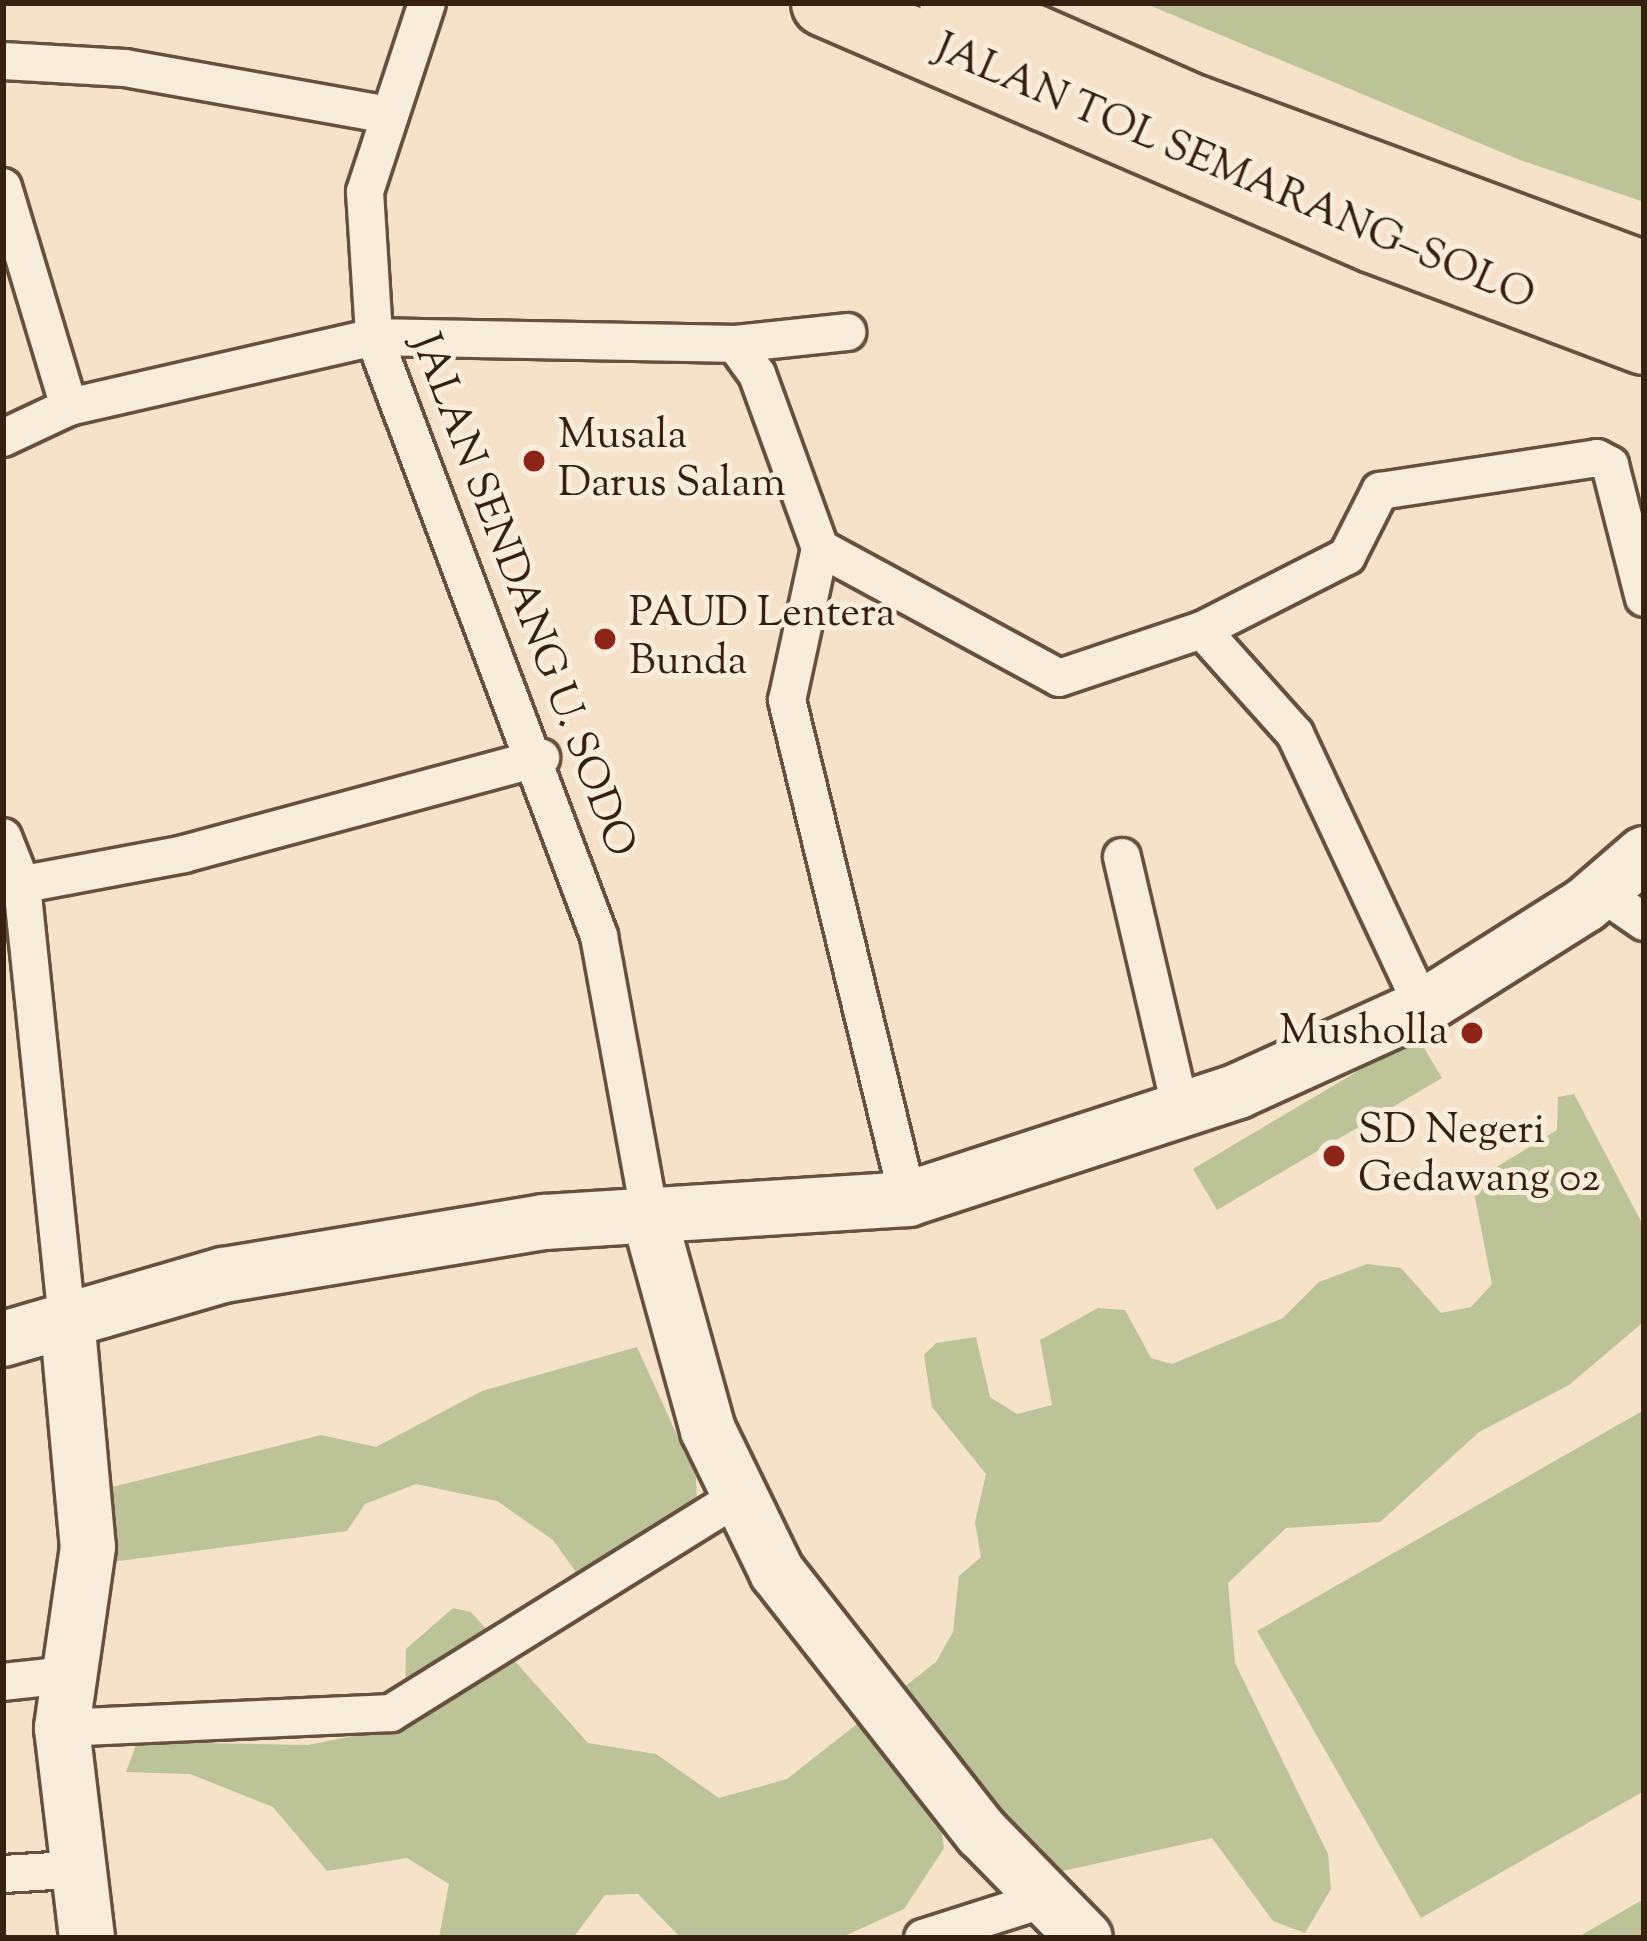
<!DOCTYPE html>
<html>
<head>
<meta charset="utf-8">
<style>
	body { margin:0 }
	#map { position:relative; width:1647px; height:1941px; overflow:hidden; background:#f5e2c8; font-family:"Sorts Mill Goudy",serif }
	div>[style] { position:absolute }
	.green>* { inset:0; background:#bcc396 }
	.roads { filter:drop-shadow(3px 0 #66503e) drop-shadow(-3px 0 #66503e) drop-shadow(0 3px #66503e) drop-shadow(0 -3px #66503e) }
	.street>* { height:36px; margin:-18px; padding:0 18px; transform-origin:18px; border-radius:18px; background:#f8ecdb }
	.secondary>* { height:54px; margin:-27px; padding:0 27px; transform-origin:27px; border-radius:27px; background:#f8ecdb }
	.highway>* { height:66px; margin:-33px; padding:0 33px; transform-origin:33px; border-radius:33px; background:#f5e2c8 }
	.dots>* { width:33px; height:33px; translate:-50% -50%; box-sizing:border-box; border:6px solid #f8ecdb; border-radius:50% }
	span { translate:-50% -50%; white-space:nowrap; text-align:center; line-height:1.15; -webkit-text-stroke:10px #f8ecdb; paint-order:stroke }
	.street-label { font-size:42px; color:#362010 }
	.poi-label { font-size:42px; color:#362010 }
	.left { translate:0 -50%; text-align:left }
	.right { translate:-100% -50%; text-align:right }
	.frame { position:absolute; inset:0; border:6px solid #362010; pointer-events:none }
</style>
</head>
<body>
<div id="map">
	<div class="green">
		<i style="clip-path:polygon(1144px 3px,1644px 3px,1644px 202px,1520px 160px)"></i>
		<i style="clip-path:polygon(1417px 1036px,1442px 1078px,1217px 1210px,1193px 1169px)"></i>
		<i style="clip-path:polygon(1574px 1094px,1644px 1227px,1641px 1324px,1569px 1385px,1479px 1432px,1380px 1522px,1286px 1528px,1228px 1583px,1235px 1663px,1328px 1854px,1331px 1889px,1305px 1933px,1273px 1921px,1212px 1838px,1058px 1872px,939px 1813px,944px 1848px,904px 1909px,840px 1938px,681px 1938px,638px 1894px,605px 1895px,573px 1938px,439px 1938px,449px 1884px,407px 1858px,327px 1871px,273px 1807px,190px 1774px,126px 1772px,137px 1742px,308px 1745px,384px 1730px,405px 1701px,406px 1649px,453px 1608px,471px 1612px,588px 1743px,656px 1754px,719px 1798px,787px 1779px,936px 1662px,953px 1632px,959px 1576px,981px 1557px,975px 1522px,986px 1474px,932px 1407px,924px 1355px,936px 1343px,976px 1337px,990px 1397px,1017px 1414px,1052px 1405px,1040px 1340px,1098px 1308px,1125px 1310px,1151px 1358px,1172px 1364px,1283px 1318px,1319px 1282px,1367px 1264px,1401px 1268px,1441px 1313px,1471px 1307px,1492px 1284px,1472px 1182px,1557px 1130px,1558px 1097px)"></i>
		<i style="clip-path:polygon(637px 1347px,696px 1477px,697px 1512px,578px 1575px,553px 1540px,497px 1501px,416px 1484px,365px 1504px,347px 1531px,104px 1563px,100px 1490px,321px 1435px,376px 1447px,482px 1391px)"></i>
		<i style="clip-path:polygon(1644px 1410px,1644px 1791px,1421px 1918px,1257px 1631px)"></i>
		<i style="clip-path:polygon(1644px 1899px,1644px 1938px,1576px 1938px)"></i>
	</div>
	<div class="roads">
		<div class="street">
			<i style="left:427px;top:3px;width:199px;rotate:108.2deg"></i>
			<i style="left:365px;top:192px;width:145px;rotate:86.4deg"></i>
			<i style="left:374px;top:337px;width:640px;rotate:69.41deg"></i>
			<i style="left:599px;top:936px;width:292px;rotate:79.7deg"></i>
			<i style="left:3px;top:61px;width:122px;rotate:3.3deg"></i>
			<i style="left:125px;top:68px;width:269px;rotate:10.1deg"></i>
			<i style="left:3px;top:187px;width:230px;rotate:73.3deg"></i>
			<i style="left:735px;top:344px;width:113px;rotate:-6.1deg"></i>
			<i style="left:3px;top:438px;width:73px;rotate:-25.2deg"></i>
			<i style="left:69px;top:407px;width:313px;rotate:-12.9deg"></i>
			<i style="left:374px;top:337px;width:361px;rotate:1.1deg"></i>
			<i style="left:735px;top:344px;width:37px;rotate:54deg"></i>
			<i style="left:757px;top:374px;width:185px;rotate:70.1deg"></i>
			<i style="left:820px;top:548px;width:156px;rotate:102.2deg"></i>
			<i style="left:787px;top:700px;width:513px;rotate:76.37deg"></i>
			<i style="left:820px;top:548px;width:272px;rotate:28.5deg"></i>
			<i style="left:1059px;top:678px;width:151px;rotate:-18.6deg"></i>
			<i style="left:1202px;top:630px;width:140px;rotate:48.2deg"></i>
			<i style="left:1295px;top:734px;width:302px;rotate:64.9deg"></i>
			<i style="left:1202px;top:630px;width:163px;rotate:-27deg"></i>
			<i style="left:1347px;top:556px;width:73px;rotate:-63.1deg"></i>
			<i style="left:1380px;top:491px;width:219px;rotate:-8.6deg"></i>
			<i style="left:1597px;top:458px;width:15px;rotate:28deg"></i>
			<i style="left:1610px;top:465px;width:137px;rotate:75.7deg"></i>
			<i style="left:3px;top:837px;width:52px;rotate:68.4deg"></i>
			<i style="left:22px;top:885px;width:435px;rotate:84.1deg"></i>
			<i style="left:1122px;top:857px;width:260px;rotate:76.9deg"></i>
			<i style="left:3px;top:888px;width:184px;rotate:-10.6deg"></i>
			<i style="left:184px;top:854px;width:370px;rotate:-15.1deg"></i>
			<i style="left:1602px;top:893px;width:51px;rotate:34.6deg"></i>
			<i style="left:3px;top:1682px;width:64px;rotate:-6.2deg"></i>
			<i style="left:62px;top:1728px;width:329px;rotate:-2.6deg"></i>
			<i style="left:391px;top:1713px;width:411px;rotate:-31.9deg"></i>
			<i style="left:3px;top:1874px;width:68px;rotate:-3.4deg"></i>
			<i style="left:923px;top:1938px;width:128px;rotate:-17.7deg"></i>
		</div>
		<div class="secondary">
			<i style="left:651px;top:1223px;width:215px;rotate:74.6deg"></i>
			<i style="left:708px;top:1430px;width:158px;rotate:64.1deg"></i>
			<i style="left:777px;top:1572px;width:332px;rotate:51.9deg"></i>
			<i style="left:982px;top:1833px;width:147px;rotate:45.6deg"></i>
			<i style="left:67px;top:1318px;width:230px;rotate:84.8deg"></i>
			<i style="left:88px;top:1547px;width:183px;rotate:98.2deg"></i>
			<i style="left:62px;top:1728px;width:211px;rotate:83.2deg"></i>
			<i style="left:3px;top:1339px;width:230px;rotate:-16.2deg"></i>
			<i style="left:224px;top:1275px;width:324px;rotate:-9.4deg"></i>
			<i style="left:544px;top:1222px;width:365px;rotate:-3.6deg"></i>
			<i style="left:908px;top:1199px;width:347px;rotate:-18.1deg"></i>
			<i style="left:1238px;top:1091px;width:203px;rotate:-24.4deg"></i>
			<i style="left:1423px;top:1007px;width:191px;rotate:-32.2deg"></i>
			<i style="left:1585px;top:905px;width:78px;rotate:-40.8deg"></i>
		</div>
		<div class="highway">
			<i style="left:825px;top:3px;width:597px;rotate:23.3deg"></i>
			<i style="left:1373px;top:239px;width:290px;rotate:20.6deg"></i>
			<i style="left:953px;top:3px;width:264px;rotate:23.7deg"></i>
			<i style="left:1195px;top:109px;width:479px;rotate:20.3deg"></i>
		</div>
	</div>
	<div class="dots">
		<i style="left:534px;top:461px;background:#8f2418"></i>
		<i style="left:605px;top:639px;background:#8f2418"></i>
		<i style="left:1472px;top:1033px;background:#8f2418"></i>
		<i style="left:1334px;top:1156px;background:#8f2418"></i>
	</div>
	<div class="street-label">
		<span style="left:1234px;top:174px;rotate:23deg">JALAN TOL SEMARANG–SOLO</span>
		<span style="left:521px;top:596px;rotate:69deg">JALAN SENDANG U. SODO</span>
	</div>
	<div class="poi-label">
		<span class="left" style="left:558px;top:461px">Musala<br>Darus Salam</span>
		<span class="left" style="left:629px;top:639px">PAUD Lentera<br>Bunda</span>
		<span class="right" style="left:1448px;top:1033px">Musholla</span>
		<span class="left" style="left:1358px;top:1156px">SD Negeri<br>Gedawang 02</span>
	</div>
	<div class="frame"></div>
</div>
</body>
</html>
